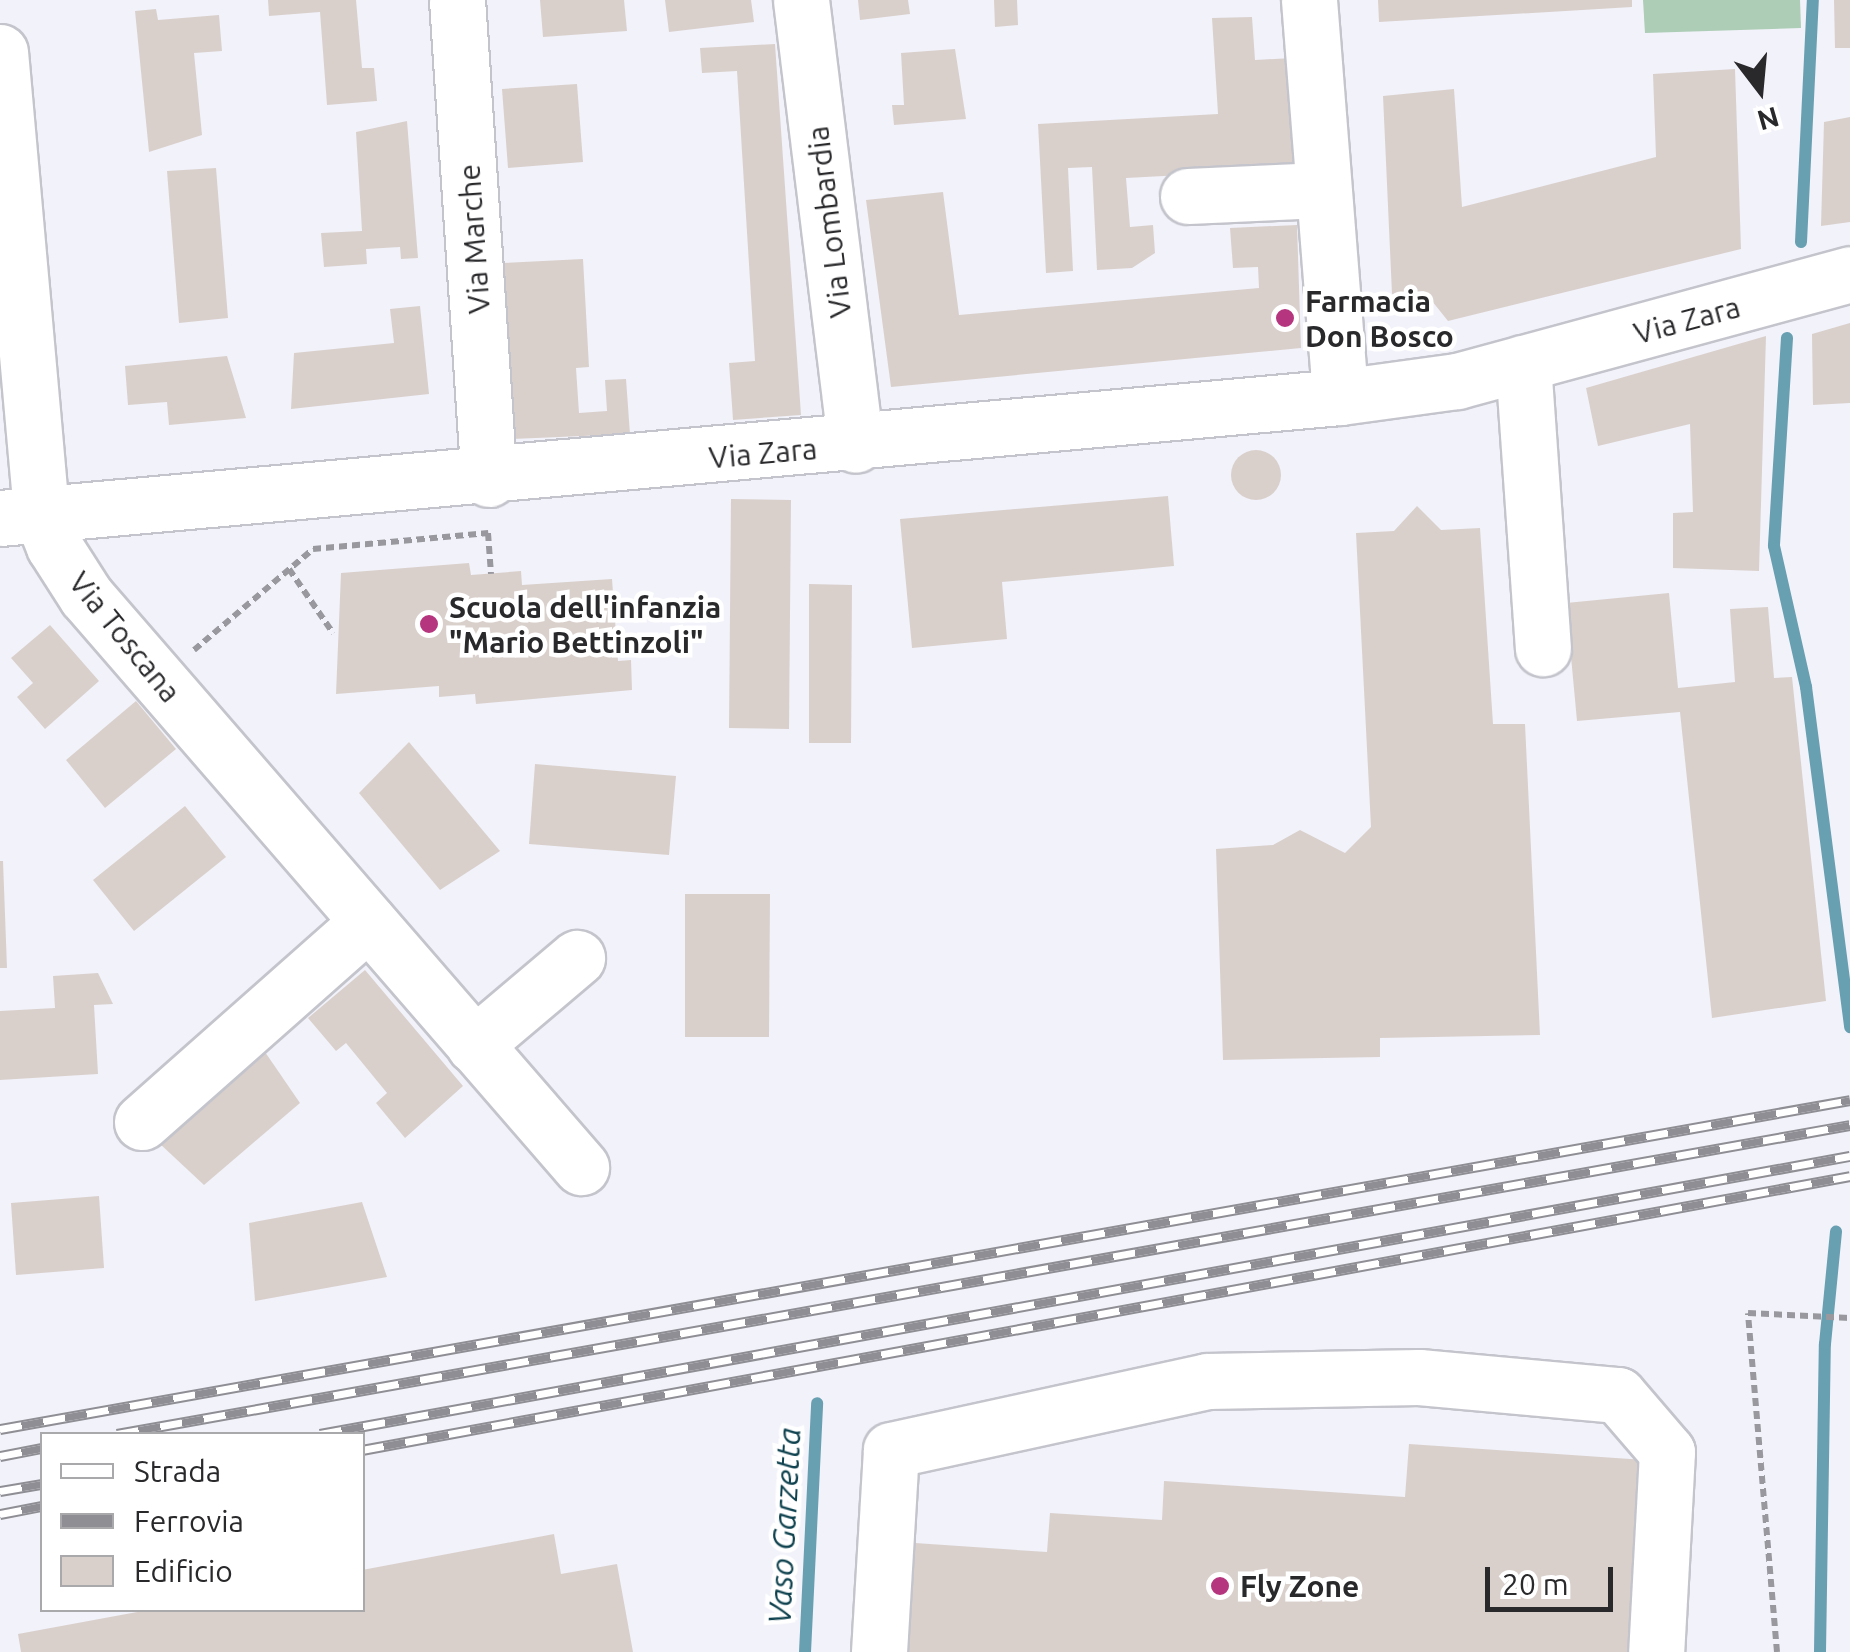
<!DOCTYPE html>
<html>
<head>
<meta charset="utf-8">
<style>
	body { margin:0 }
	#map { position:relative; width:1850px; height:1652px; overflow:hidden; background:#f2f2fa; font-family:Ubuntu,sans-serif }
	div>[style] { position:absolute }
	.green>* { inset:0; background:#adcdb6 }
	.stream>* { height:12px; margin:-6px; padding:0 6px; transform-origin:6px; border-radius:6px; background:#689fb1 }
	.building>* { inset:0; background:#d9d0cc }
	.round { border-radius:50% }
	.path>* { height:6px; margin-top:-3px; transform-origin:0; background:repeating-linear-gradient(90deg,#98989e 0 8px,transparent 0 13px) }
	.roads { filter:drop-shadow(2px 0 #c4c4cc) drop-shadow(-2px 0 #c4c4cc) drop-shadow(0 2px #c4c4cc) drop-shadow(0 -2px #c4c4cc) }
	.minor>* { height:55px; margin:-27.5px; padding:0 27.5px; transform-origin:27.5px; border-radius:27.5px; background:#fff }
	.rail>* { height:11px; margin-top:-5.5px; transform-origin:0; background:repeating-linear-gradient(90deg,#fff 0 22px,#8e8e94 0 44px); box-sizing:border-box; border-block:2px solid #8e8e94 }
	.dots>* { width:28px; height:28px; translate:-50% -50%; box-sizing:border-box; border:5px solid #fff; border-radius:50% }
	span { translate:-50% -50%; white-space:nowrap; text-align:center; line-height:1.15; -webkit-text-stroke:9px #fff; paint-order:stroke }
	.street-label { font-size:30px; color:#29292c }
	.poi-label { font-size:30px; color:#29292c; font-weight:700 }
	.left { translate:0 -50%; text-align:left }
	.water-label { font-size:32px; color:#0e414e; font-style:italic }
	.legend { position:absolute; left:40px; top:1432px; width:325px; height:180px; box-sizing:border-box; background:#fff; border:2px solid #a9a9ab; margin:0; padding:12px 18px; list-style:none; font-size:30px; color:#29292c }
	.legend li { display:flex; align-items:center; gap:20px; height:50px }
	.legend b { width:50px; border:2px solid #a9a9ab }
	.north { position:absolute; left:1710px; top:40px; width:100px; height:100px; -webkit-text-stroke:8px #fff; paint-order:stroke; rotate:164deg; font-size:28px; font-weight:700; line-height:40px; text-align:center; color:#29292c }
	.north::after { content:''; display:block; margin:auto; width:35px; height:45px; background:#29292c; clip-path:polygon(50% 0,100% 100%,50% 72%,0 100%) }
	.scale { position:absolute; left:1485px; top:1567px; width:128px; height:45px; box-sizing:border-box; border:5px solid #29292c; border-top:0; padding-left:12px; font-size:30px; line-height:35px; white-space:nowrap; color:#29292c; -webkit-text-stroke:8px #fff; paint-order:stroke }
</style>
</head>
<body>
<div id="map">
	<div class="green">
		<i style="clip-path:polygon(1643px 0,1800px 0,1801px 28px,1645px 33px)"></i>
	</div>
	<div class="stream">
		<i style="left:1801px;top:242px;width:242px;rotate:-87.2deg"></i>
		<i style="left:1787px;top:338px;width:208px;rotate:93.6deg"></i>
		<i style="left:1774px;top:546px;width:145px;rotate:77.2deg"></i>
		<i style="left:1806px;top:687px;width:343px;rotate:82.6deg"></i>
		<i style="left:805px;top:1652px;width:249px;rotate:-87.2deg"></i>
		<i style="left:1820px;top:1652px;width:308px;rotate:-89.1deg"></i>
		<i style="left:1825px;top:1344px;width:113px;rotate:-84.4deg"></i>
	</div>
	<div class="building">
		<i style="clip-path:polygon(268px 0,356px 0,362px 68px,374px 68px,377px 101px,327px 105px,320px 12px,269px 16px)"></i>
		<i style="clip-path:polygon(540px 0,624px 0,627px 31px,543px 37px)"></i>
		<i style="clip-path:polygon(665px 0,751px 0,754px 22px,669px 32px)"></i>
		<i style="clip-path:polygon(858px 0,908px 0,910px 14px,860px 20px)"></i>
		<i style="clip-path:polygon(994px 0,1017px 0,1018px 25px,995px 27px)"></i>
		<i style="clip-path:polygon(1378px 0,1632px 0,1632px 7px,1379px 22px)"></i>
		<i style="clip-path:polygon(1834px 0,1850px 0,1850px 48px,1835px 48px)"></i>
		<i style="clip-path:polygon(156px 9px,158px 20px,219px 15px,222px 51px,194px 53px,202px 135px,149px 152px,135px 11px)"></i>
		<i style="clip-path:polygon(1252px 17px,1255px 60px,1292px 58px,1298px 169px,1126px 178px,1130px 227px,1153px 225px,1155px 253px,1132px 268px,1097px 270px,1092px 167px,1068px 168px,1073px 271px,1046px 273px,1038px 124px,1218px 114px,1212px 18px)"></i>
		<i style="clip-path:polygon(775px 44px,801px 415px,733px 420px,729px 363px,755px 361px,737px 71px,702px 73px,700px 48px)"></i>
		<i style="clip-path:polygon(955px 49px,966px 119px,894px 125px,892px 105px,904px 105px,901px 53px)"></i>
		<i style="clip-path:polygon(1735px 69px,1741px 249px,1448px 321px,1424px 291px,1392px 294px,1383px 96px,1454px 89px,1462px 207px,1656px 157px,1653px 74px)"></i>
		<i style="clip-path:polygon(577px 84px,583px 162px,508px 168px,502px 89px)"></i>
		<i style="clip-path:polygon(1850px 117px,1850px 222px,1821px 226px,1824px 122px)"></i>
		<i style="clip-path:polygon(407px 121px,418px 258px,401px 259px,400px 247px,366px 249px,367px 264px,324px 267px,321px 233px,362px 231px,356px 132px)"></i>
		<i style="clip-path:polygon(216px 168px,228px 318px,179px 323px,167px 171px)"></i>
		<i style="clip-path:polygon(943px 192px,959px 315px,1259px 288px,1258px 267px,1233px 268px,1230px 228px,1297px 225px,1301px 348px,891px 387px,866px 200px)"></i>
		<i style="clip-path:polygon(583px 259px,589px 367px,576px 368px,579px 413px,607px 411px,605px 380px,626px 379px,630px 434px,512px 439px,503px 263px)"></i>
		<i style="clip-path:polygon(420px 306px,429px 394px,291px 409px,294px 353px,394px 343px,390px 309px)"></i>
		<i style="clip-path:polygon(1850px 323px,1850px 403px,1813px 405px,1812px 334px)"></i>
		<i style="clip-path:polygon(1766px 336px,1759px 571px,1673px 568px,1673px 513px,1693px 512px,1690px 424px,1598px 446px,1586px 388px)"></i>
		<i style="clip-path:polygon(227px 356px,246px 418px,169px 425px,167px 402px,128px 405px,125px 366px)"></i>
		<i class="round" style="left:1231px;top:450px;width:50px;height:50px"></i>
		<i style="clip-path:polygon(1168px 496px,1174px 566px,1002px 582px,1007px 639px,912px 648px,900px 519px)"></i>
		<i style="clip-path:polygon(731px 499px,791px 500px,789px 729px,729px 728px)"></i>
		<i style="clip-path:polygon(1417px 506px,1441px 530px,1480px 528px,1493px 724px,1525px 724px,1540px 1035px,1380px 1038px,1380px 1057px,1223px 1060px,1216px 849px,1273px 845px,1300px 830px,1345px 853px,1371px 827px,1356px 533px,1394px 531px)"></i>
		<i style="clip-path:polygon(469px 563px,471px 575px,521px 571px,522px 585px,612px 579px,618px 661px,631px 660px,632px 690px,476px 704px,475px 694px,439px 697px,439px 686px,336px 694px,341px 573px)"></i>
		<i style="clip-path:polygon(809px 584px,852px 585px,851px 743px,809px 743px)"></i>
		<i style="clip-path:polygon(1669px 593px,1678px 688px,1735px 682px,1730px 609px,1768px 607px,1774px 678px,1792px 677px,1826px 1001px,1712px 1018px,1680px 712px,1577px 721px,1566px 603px)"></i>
		<i style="clip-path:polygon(50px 625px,99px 681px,45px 729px,17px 697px,33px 683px,11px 658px)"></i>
		<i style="clip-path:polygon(136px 701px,176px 749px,105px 808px,66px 760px)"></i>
		<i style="clip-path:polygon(409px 742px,500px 851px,440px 890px,359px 793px)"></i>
		<i style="clip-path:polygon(535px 764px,676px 776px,669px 855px,529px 844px)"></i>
		<i style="clip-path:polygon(185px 806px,226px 857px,134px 931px,93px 880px)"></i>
		<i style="clip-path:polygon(0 861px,3px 861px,7px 968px,0 968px)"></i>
		<i style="clip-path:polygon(685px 894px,770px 894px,769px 1037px,685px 1037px)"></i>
		<i style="clip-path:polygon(365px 970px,463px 1086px,405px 1138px,376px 1103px,387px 1093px,346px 1043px,336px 1051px,308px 1018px)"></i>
		<i style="clip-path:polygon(98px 973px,113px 1004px,94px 1005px,98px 1074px,0 1080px,0 1011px,55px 1008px,53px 976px)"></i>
		<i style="clip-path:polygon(265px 1052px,300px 1103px,204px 1185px,159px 1143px)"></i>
		<i style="clip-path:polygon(99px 1196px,104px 1268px,16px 1275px,11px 1203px)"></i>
		<i style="clip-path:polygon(362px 1202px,387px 1277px,255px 1301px,249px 1223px)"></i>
		<i style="clip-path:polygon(1409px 1444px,1645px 1460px,1631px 1652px,907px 1652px,915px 1543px,1047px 1552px,1050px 1513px,1162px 1520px,1164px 1481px,1405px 1497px)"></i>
		<i style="clip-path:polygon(554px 1534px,561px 1574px,617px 1564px,633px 1652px,21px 1652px,18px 1634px,148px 1610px,362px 1610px,362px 1570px)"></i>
	</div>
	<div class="path">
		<i style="left:289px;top:569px;width:78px;rotate:55.5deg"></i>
		<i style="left:194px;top:650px;width:156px;rotate:-40.3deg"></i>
		<i style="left:313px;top:549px;width:176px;rotate:-5.2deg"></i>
		<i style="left:488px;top:533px;width:41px;rotate:85.8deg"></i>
		<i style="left:1777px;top:1652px;width:340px;rotate:-94.9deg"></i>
		<i style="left:1748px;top:1313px;width:102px;rotate:2.8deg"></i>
	</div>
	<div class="roads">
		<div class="minor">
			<i style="left:457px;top:0;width:480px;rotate:86.2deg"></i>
			<i style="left:801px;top:0;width:448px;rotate:83deg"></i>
			<i style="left:1309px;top:0;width:398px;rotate:85.5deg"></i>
			<i style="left:0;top:52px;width:464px;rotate:84.9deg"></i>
			<i style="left:41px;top:514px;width:35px;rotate:68deg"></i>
			<i style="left:54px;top:546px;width:59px;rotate:57.4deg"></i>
			<i style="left:86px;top:596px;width:756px;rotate:49.08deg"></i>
			<i style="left:1188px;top:196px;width:133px;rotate:-2.6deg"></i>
			<i style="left:1523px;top:363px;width:286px;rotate:86deg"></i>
			<i style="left:0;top:518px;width:1345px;rotate:-5.16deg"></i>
			<i style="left:1340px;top:397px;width:118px;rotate:-7.8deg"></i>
			<i style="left:1457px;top:381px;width:407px;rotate:-15.2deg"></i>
			<i style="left:474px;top:1045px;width:135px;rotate:-40.2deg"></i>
			<i style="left:142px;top:1122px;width:302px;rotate:-41.5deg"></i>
			<i style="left:879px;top:1652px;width:202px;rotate:-86.6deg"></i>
			<i style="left:891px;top:1450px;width:323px;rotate:-12.3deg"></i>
			<i style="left:1207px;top:1381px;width:212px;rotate:-1.1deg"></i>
			<i style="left:1419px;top:1377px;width:200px;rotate:5.2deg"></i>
			<i style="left:1618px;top:1395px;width:75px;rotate:49.3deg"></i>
			<i style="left:1667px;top:1452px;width:200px;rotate:93.1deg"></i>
		</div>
	</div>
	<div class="rail">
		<i style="left:0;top:1429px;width:1879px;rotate:-10.08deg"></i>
		<i style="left:117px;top:1434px;width:1760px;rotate:-10.11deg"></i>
		<i style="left:320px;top:1434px;width:1555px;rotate:-10.3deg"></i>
		<i style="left:362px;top:1450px;width:1513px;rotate:-10.43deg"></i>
		<i style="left:0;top:1456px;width:43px;rotate:-10.8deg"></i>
		<i style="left:0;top:1491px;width:43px;rotate:-9.5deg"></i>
		<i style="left:0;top:1514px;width:43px;rotate:-10.8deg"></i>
	</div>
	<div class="dots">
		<i style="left:1285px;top:318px;background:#b6357f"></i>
		<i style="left:429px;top:624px;background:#b6357f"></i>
		<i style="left:1220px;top:1586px;background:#b6357f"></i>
	</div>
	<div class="street-label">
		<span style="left:829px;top:222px;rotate:-97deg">Via Lombardia</span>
		<span style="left:474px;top:239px;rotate:-94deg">Via Marche</span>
		<span style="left:1687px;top:320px;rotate:-15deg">Via Zara</span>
		<span style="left:763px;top:453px;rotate:-5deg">Via Zara</span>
		<span style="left:125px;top:637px;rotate:51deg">Via Toscana</span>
	</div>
	<div class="poi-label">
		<span class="left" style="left:1305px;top:318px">Farmacia<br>Don Bosco</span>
		<span class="left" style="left:449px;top:624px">Scuola dell'infanzia<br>"Mario Bettinzoli"</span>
		<span class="left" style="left:1240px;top:1586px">Fly Zone</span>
	</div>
	<div class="water-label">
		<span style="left:784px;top:1526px;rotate:-87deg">Vaso Garzetta</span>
	</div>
	<ul class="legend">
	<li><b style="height:12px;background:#fff"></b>Strada</li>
	<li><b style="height:12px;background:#8e8e94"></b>Ferrovia</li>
	<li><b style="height:28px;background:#d9d0cc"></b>Edificio</li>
	</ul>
	<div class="north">N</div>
	<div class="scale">20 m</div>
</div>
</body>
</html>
